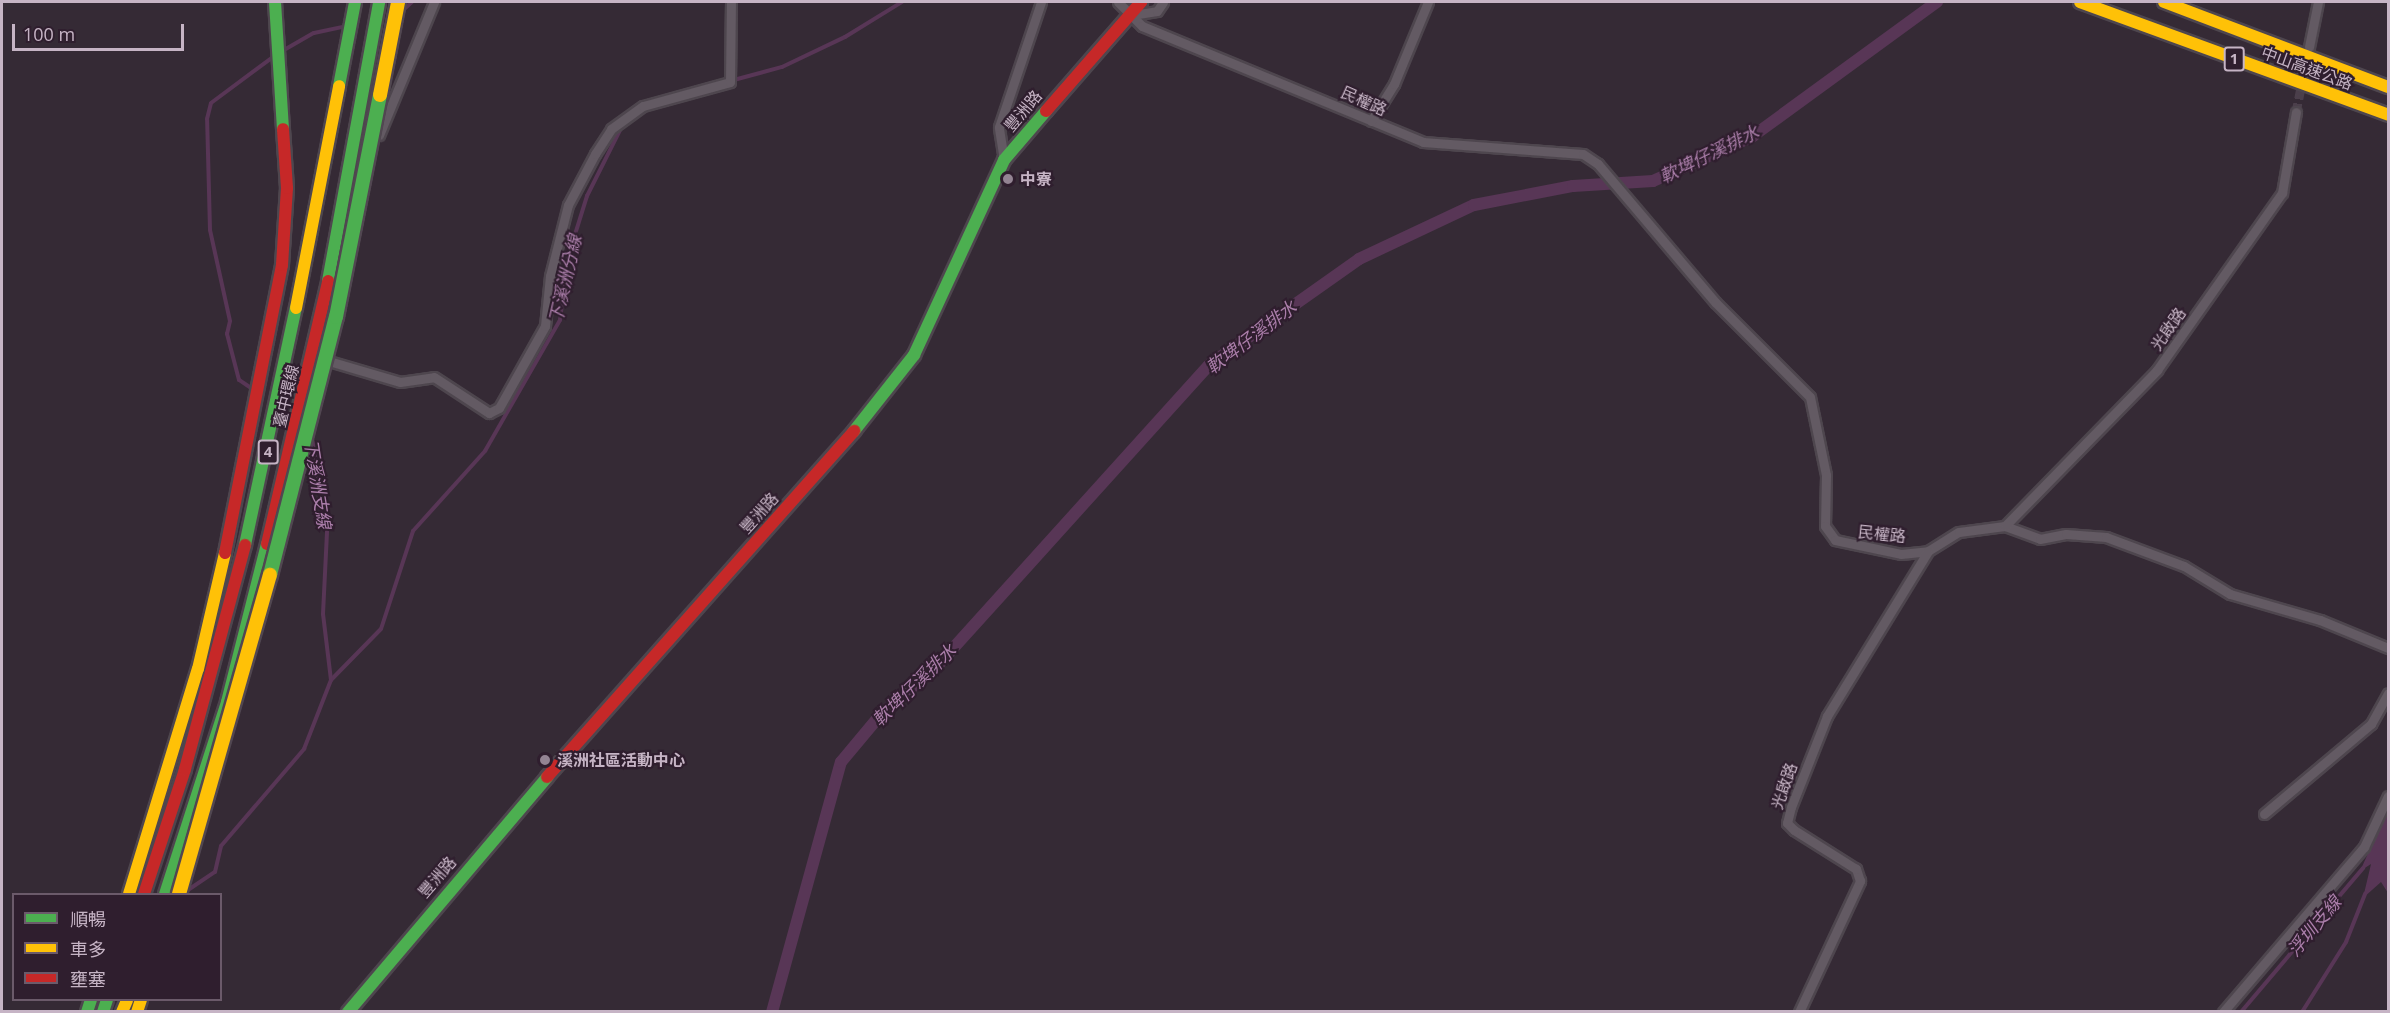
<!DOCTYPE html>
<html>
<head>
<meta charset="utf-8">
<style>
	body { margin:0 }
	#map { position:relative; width:2390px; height:1013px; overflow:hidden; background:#352a35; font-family:"Open Sans","Noto Sans TC",sans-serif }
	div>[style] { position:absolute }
	.water>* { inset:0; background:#583656 }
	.stream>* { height:4px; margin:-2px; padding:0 2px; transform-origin:2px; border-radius:2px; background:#583656 }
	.canal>* { height:12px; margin:-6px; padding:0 6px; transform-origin:6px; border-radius:6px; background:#583656 }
	.street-tunnel>* { height:9px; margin-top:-4.5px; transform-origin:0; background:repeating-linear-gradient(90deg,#4b3f4b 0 9px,transparent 0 13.5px) }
	.roads { filter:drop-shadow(2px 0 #4e464e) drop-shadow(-2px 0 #4e464e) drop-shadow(0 2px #4e464e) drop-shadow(0 -2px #4e464e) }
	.street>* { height:9px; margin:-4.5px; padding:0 4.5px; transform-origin:4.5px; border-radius:4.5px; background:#635a63 }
	.fast>* { height:12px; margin:-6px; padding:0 6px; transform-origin:6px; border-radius:6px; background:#4caf50 }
	.slow>* { height:12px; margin:-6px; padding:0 6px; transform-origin:6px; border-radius:6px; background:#ffc107 }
	.jam>* { height:12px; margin:-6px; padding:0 6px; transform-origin:6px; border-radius:6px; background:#c62828 }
	.bridges { filter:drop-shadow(2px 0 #514751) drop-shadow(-2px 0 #514751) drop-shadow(0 2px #514751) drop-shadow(0 -2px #514751) }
	.fast-bridge>* { height:14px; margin:-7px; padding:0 7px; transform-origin:7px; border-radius:7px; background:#4caf50 }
	.slow-bridge>* { height:14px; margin:-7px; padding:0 7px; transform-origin:7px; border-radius:7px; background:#ffc107 }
	.dots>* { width:16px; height:16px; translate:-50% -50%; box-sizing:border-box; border:3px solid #2f1e2e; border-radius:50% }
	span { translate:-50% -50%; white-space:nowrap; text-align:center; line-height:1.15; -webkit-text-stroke:4.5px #2f1e2e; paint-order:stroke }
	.shield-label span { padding:2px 4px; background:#2f1e2e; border:2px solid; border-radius:4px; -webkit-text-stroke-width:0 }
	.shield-label { font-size:15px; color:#c6b4c5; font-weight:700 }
	.street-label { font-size:16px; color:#c6b4c5 }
	.poi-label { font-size:16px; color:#c6b4c5; font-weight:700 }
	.left { translate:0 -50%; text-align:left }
	.water-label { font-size:18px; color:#ab7eaa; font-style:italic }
	.frame { position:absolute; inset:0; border:3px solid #c6b4c5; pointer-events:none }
	.legend { position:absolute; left:12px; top:893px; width:210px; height:108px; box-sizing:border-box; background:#2f1e2e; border:2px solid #6b5a6a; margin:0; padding:8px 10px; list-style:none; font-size:18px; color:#c6b4c5 }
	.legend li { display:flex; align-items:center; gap:12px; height:30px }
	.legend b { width:30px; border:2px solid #6b5a6a }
	.scale { position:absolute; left:12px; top:24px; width:172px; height:27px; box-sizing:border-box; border:3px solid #c6b4c5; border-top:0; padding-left:8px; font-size:18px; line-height:21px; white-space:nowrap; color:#c6b4c5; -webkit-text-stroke:4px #2f1e2e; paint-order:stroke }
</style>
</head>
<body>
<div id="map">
	<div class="water">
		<i style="clip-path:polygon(2388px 810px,2388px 893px,2381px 882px,2363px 898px,2371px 864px,2360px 871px)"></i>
	</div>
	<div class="stream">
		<i style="left:402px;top:11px;width:13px;rotate:-42deg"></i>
		<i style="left:284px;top:50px;width:34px;rotate:-30deg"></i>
		<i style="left:314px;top:33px;width:33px;rotate:-12deg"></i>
		<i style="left:730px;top:81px;width:54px;rotate:-15.1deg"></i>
		<i style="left:782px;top:67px;width:70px;rotate:-25.5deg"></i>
		<i style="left:845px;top:37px;width:67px;rotate:-31.6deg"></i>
		<i style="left:254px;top:390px;width:18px;rotate:-146deg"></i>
		<i style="left:239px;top:380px;width:48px;rotate:-104.6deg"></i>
		<i style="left:227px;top:334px;width:13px;rotate:-77deg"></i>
		<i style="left:230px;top:321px;width:93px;rotate:-102.4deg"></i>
		<i style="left:210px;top:230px;width:111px;rotate:-91.5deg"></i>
		<i style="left:207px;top:119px;width:16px;rotate:-76deg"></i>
		<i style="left:211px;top:103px;width:77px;rotate:-36.6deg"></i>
		<i style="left:331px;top:680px;width:71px;rotate:-45.6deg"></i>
		<i style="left:381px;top:629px;width:103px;rotate:-71.9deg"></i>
		<i style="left:413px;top:531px;width:108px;rotate:-48deg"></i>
		<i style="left:485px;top:451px;width:151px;rotate:-60.2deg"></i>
		<i style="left:560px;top:320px;width:64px;rotate:-82.8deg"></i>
		<i style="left:568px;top:257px;width:64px;rotate:-72.7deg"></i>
		<i style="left:587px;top:196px;width:83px;rotate:-63.4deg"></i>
		<i style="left:185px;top:892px;width:36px;rotate:-34deg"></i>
		<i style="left:215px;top:872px;width:27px;rotate:-77deg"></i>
		<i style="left:221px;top:846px;width:128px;rotate:-49.4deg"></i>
		<i style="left:304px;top:749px;width:74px;rotate:-68.6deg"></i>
		<i style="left:331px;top:680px;width:66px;rotate:-96.9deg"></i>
		<i style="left:323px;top:614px;width:82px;rotate:-87.2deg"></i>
		<i style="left:327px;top:532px;width:101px;rotate:-99.1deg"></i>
		<i style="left:2241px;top:1012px;width:189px;rotate:-49.7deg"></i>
		<i style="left:2302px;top:1012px;width:83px;rotate:-57.8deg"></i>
		<i style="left:2346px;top:942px;width:52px;rotate:-68.4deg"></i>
	</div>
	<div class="canal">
		<i style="left:772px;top:1012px;width:259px;rotate:-74.6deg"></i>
		<i style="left:841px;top:762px;width:64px;rotate:-50.1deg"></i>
		<i style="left:882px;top:713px;width:74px;rotate:-40.6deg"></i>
		<i style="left:938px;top:665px;width:404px;rotate:-47.9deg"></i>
		<i style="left:1209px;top:365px;width:184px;rotate:-35.2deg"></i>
		<i style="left:1359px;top:259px;width:127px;rotate:-25.2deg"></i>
		<i style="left:1474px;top:205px;width:101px;rotate:-10.9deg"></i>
		<i style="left:1573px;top:186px;width:80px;rotate:-3.6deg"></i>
		<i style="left:1653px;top:181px;width:110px;rotate:-24.2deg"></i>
		<i style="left:1753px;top:136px;width:228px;rotate:-36.1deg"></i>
	</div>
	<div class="street-tunnel">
		<i style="left:2296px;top:112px;width:60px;rotate:-78.5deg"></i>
	</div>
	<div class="roads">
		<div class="street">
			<i style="left:1118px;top:2px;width:34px;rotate:45deg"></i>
			<i style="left:1142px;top:26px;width:304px;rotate:22.4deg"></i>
			<i style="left:1423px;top:142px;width:160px;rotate:4.3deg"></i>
			<i style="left:1583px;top:154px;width:18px;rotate:34deg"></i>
			<i style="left:1598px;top:164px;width:181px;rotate:49.7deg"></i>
			<i style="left:1715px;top:302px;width:134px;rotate:45deg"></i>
			<i style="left:1810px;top:397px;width:80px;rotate:78.4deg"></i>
			<i style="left:1826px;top:475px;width:51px;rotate:91.1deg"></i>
			<i style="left:1825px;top:526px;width:17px;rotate:54deg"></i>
			<i style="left:1835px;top:540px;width:67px;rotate:12deg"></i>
			<i style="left:1901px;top:554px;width:27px;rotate:-6deg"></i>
			<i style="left:1928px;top:551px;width:36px;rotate:-32deg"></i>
			<i style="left:1959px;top:532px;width:46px;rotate:-7.4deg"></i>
			<i style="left:2005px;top:526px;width:37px;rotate:20deg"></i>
			<i style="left:2040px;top:539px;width:26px;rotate:-11deg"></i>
			<i style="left:2066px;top:534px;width:40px;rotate:4.3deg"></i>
			<i style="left:2106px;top:537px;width:83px;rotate:20.4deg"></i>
			<i style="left:2184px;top:566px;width:54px;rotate:31.3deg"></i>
			<i style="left:2230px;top:594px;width:94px;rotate:16.1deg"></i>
			<i style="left:2320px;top:620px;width:74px;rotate:22.4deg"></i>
			<i style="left:1132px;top:15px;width:25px;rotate:-9deg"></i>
			<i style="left:1157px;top:11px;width:11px;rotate:-56deg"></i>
			<i style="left:2309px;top:47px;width:46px;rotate:-78.7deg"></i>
			<i style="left:1371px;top:121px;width:44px;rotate:-58.1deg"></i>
			<i style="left:1394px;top:84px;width:89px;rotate:-67.5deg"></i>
			<i style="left:379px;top:135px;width:144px;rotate:-67.5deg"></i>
			<i style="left:1004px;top:160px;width:33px;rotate:-99deg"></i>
			<i style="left:999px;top:127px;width:132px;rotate:-71.4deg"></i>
			<i style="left:322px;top:359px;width:81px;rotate:16.4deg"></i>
			<i style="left:400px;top:382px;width:34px;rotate:-8deg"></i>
			<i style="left:434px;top:377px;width:66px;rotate:33.2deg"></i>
			<i style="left:489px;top:413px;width:11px;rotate:-27deg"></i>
			<i style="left:499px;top:408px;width:94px;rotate:-60.7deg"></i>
			<i style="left:545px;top:326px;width:50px;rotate:-84.3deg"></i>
			<i style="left:550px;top:276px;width:73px;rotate:-75.8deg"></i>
			<i style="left:568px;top:205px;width:58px;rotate:-62.1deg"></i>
			<i style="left:595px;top:154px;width:30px;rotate:-57deg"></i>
			<i style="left:611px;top:129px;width:39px;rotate:-36deg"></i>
			<i style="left:643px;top:106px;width:90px;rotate:-15.4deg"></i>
			<i style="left:730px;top:82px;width:80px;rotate:-89.3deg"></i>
			<i style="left:2005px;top:526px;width:218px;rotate:-45.7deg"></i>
			<i style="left:2157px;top:370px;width:217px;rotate:-54.8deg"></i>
			<i style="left:2282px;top:193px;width:82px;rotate:-80.2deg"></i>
			<i style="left:2264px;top:814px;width:140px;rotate:-40.1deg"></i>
			<i style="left:2371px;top:724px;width:35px;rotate:-61deg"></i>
			<i style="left:1799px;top:1012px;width:145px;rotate:-65deg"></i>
			<i style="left:1860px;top:881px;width:13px;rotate:-108deg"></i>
			<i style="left:1856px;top:869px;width:73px;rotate:-147.8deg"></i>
			<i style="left:1794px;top:830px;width:10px;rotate:-135deg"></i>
			<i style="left:1787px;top:823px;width:16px;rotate:-76deg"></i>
			<i style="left:1791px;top:807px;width:98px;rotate:-68.4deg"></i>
			<i style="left:1827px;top:716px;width:193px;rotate:-58.5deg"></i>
			<i style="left:2223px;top:1012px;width:217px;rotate:-49.5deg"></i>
			<i style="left:2364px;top:847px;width:56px;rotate:-64.8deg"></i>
		</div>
		<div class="fast">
			<i style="left:275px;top:2px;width:127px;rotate:86.4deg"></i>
			<i style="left:339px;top:86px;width:86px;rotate:-79.2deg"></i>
			<i style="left:328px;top:281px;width:284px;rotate:-79.6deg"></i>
			<i style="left:854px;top:431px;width:97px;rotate:-51.7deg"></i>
			<i style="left:914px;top:355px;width:215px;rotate:-65.2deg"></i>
			<i style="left:1004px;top:160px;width:65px;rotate:-49.4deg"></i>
			<i style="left:245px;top:545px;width:242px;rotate:-77.9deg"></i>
			<i style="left:165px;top:894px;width:202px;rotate:-72.1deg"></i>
			<i style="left:227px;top:702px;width:163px;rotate:-75.8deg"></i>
			<i style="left:87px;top:1012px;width:13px;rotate:-72deg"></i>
			<i style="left:103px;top:1012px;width:13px;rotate:-72deg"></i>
			<i style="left:348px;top:1012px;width:308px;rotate:-49.7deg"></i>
		</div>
		<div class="slow">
			<i style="left:2080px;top:2px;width:328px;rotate:20.1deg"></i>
			<i style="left:2164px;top:2px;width:240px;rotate:20.8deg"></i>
			<i style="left:296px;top:308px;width:226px;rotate:-79deg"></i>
			<i style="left:129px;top:894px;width:235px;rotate:-73deg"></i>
			<i style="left:198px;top:669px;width:119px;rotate:-76.9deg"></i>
			<i style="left:122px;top:1012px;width:13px;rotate:-67deg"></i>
			<i style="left:137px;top:1012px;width:13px;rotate:-72deg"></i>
		</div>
		<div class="jam">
			<i style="left:1046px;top:111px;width:145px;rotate:-48.9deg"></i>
			<i style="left:267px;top:544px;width:270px;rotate:-76.9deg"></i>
			<i style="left:225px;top:553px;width:294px;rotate:-78.8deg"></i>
			<i style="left:282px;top:265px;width:77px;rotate:-86.3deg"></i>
			<i style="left:287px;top:188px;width:59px;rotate:-93.9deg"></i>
			<i style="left:547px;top:777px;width:463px;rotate:-48.4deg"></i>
			<i style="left:144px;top:894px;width:132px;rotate:-71.8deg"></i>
			<i style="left:185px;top:769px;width:232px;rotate:-75deg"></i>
		</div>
	</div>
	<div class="bridges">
		<div class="fast-bridge">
			<i style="left:270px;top:575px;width:266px;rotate:-75.7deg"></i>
			<i style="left:336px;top:317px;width:226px;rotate:-78.8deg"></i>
		</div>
		<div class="slow-bridge">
			<i style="left:380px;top:95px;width:95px;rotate:-79deg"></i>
			<i style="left:179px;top:894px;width:332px;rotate:-74.1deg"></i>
		</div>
	</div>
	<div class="dots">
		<i style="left:1008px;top:179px;background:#938493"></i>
		<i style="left:545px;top:760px;background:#938493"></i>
	</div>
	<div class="shield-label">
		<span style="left:2234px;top:59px">1</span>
		<span style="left:268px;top:452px">4</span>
	</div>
	<div class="street-label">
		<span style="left:2307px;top:68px;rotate:20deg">中山高速公路</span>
		<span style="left:1364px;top:101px;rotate:24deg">民權路</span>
		<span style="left:1023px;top:111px;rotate:-50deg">豐洲路</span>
		<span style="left:2168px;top:329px;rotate:-55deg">光啟路</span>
		<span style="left:286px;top:396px;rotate:-77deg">臺中環線</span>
		<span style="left:759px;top:513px;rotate:-48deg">豐洲路</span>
		<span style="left:1882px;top:534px;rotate:6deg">民權路</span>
		<span style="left:1784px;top:786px;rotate:-71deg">光啟路</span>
		<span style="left:437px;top:877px;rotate:-49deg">豐洲路</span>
	</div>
	<div class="poi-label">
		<span class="left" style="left:1020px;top:179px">中寮</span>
		<span class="left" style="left:557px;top:760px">溪洲社區活動中心</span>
	</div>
	<div class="water-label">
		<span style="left:1709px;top:154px;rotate:-26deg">軟埤仔溪排水</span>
		<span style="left:565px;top:279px;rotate:-77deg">下溪洲分線</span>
		<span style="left:1251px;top:337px;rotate:-37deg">軟埤仔溪排水</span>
		<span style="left:318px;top:484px;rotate:81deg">下溪洲支線</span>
		<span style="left:914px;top:685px;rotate:-44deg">軟埤仔溪排水</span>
		<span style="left:2314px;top:926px;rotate:-50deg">浮圳支線</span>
	</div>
	<div class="frame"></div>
	<ul class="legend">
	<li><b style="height:8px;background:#4caf50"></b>順暢</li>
	<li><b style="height:8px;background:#ffc107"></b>車多</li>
	<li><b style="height:8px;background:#c62828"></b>壅塞</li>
	</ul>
	<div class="scale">100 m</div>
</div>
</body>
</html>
